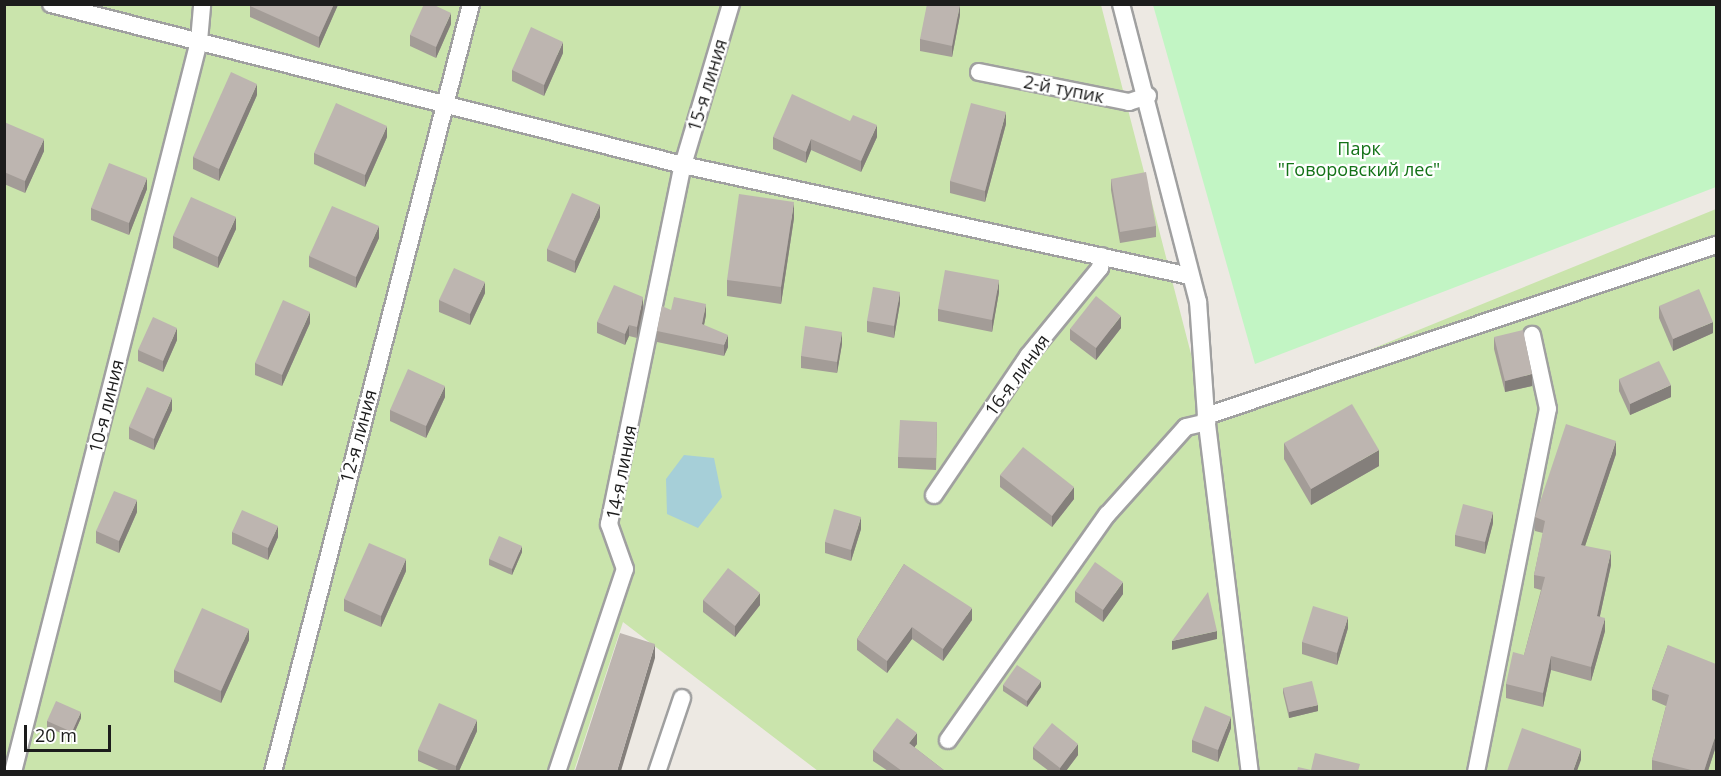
<!DOCTYPE html>
<html>
<head>
<meta charset="utf-8">
<style>
	body { margin:0 }
	#map { position:relative; width:1721px; height:776px; overflow:hidden; background:#ede9e3; font-family:"Open Sans",sans-serif }
	div>[style] { position:absolute }
	.grass>* { inset:0; background:#cae4ac }
	.park>* { inset:0; background:#c2f5c4 }
	.water>* { inset:0; background:#a6cfd8 }
	.roads { filter:drop-shadow(2px 0 #a0a0a0) drop-shadow(-2px 0 #a0a0a0) drop-shadow(0 2px #a0a0a0) drop-shadow(0 -2px #a0a0a0) }
	.lane>* { height:16px; margin:-8px; padding:0 8px; transform-origin:8px; border-radius:8px; background:#fff }
	.wall>* { inset:0; background:#a39c97 }
	.shaded-wall>* { inset:0; background:#847f7b }
	.building>* { inset:0; background:#bdb5b0 }
	span { translate:-50% -50%; white-space:nowrap; text-align:center; line-height:1.15; -webkit-text-stroke:4.5px #fff; paint-order:stroke }
	.street-label { font-size:18px; color:#1c1c1c }
	.park-label { font-size:18px; color:#137217 }
	.frame { position:absolute; inset:0; border:6px solid #1c1c1c; pointer-events:none }
	.scale { position:absolute; left:24px; top:725px; width:87px; height:27px; box-sizing:border-box; border:3px solid #1c1c1c; border-top:0; padding-left:8px; font-size:18px; line-height:21px; white-space:nowrap; color:#1c1c1c; -webkit-text-stroke:4px #fff; paint-order:stroke }
</style>
</head>
<body>
<div id="map">
	<div class="grass">
		<i style="clip-path:polygon(5px 5px,1101px 5px,1207px 416px,1716px 209px,1716px 771px,818px 771px,623px 622px,574px 771px,5px 772px)"></i>
	</div>
	<div class="park">
		<i style="clip-path:polygon(1153px 5px,1716px 5px,1716px 187px,1255px 364px)"></i>
	</div>
	<div class="water">
		<i style="clip-path:polygon(684px 455px,714px 458px,722px 497px,698px 528px,667px 514px,666px 479px)"></i>
	</div>
	<div class="roads">
		<div class="lane">
			<i style="left:51px;top:4px;width:652px;rotate:14.29deg"></i>
			<i style="left:683px;top:165px;width:519px;rotate:12.35deg"></i>
			<i style="left:1121px;top:4px;width:307px;rotate:75.5deg"></i>
			<i style="left:1198px;top:301px;width:115px;rotate:86deg"></i>
			<i style="left:1206px;top:416px;width:359px;rotate:83deg"></i>
			<i style="left:979px;top:72px;width:153px;rotate:11.3deg"></i>
			<i style="left:1129px;top:102px;width:20px;rotate:-18deg"></i>
			<i style="left:1206px;top:416px;width:538px;rotate:-18.54deg"></i>
			<i style="left:934px;top:495px;width:168px;rotate:-55.9deg"></i>
			<i style="left:1028px;top:356px;width:114px;rotate:-50.7deg"></i>
			<i style="left:1100px;top:268px;width:12px;rotate:-81deg"></i>
			<i style="left:948px;top:740px;width:276px;rotate:-54.8deg"></i>
			<i style="left:1107px;top:515px;width:118px;rotate:-48.1deg"></i>
			<i style="left:1186px;top:427px;width:22px;rotate:-13deg"></i>
			<i style="left:13px;top:772px;width:754px;rotate:-75.72deg"></i>
			<i style="left:199px;top:41px;width:37px;rotate:-85deg"></i>
			<i style="left:273px;top:772px;width:793px;rotate:-75.54deg"></i>
			<i style="left:557px;top:772px;width:214px;rotate:-71.5deg"></i>
			<i style="left:625px;top:569px;width:48px;rotate:-109.6deg"></i>
			<i style="left:609px;top:524px;width:367px;rotate:-78.4deg"></i>
			<i style="left:683px;top:165px;width:168px;rotate:-73.4deg"></i>
			<i style="left:657px;top:772px;width:78px;rotate:-71.3deg"></i>
			<i style="left:1476px;top:772px;width:370px;rotate:-78.8deg"></i>
			<i style="left:1548px;top:409px;width:76px;rotate:-102.2deg"></i>
		</div>
	</div>
	<div class="wall">
		<i style="clip-path:polygon(338px 4px,319px 48px,250px 17px,250px 6px)"></i>
		<i style="clip-path:polygon(960px 15px,952px 57px,920px 51px,920px 39px)"></i>
		<i style="clip-path:polygon(451px 24px,436px 58px,410px 46px,410px 35px)"></i>
		<i style="clip-path:polygon(563px 53px,544px 96px,512px 81px,512px 70px)"></i>
		<i style="clip-path:polygon(257px 95px,219px 181px,193px 169px,193px 157px)"></i>
		<i style="clip-path:polygon(4px 122px,44px 151px,25px 193px,4px 184px)"></i>
		<i style="clip-path:polygon(1006px 124px,985px 202px,950px 193px,950px 181px)"></i>
		<i style="clip-path:polygon(387px 137px,365px 187px,314px 164px,314px 153px)"></i>
		<i style="clip-path:polygon(773px 137px,877px 137px,861px 172px,811px 150px,806px 163px,773px 149px)"></i>
		<i style="clip-path:polygon(1111px 179px,1156px 226px,1156px 237px,1120px 243px,1111px 190px)"></i>
		<i style="clip-path:polygon(147px 189px,129px 235px,91px 220px,91px 208px)"></i>
		<i style="clip-path:polygon(600px 217px,575px 273px,547px 261px,547px 249px)"></i>
		<i style="clip-path:polygon(794px 218px,781px 304px,727px 296px,727px 280px)"></i>
		<i style="clip-path:polygon(236px 229px,218px 268px,173px 248px,173px 236px)"></i>
		<i style="clip-path:polygon(379px 238px,356px 288px,309px 267px,309px 256px)"></i>
		<i style="clip-path:polygon(999px 292px,992px 332px,938px 321px,938px 309px)"></i>
		<i style="clip-path:polygon(485px 293px,470px 325px,439px 312px,439px 300px)"></i>
		<i style="clip-path:polygon(900px 303px,894px 338px,867px 332px,867px 321px)"></i>
		<i style="clip-path:polygon(1659px 306px,1713px 333px,1673px 351px,1659px 318px)"></i>
		<i style="clip-path:polygon(643px 309px,637px 338px,629px 336px,625px 345px,597px 333px,597px 322px)"></i>
		<i style="clip-path:polygon(671px 310px,706px 315px,704px 325px,728px 347px,724px 356px,657px 342px,657px 331px)"></i>
		<i style="clip-path:polygon(310px 323px,282px 386px,255px 375px,255px 363px)"></i>
		<i style="clip-path:polygon(1121px 328px,1096px 360px,1070px 340px,1070px 329px)"></i>
		<i style="clip-path:polygon(1494px 337px,1532px 386px,1505px 392px,1494px 349px)"></i>
		<i style="clip-path:polygon(177px 340px,163px 372px,138px 361px,138px 350px)"></i>
		<i style="clip-path:polygon(842px 344px,837px 373px,801px 368px,801px 356px)"></i>
		<i style="clip-path:polygon(1619px 379px,1671px 397px,1630px 415px,1619px 391px)"></i>
		<i style="clip-path:polygon(445px 397px,426px 438px,390px 421px,390px 410px)"></i>
		<i style="clip-path:polygon(172px 410px,154px 450px,129px 439px,129px 427px)"></i>
		<i style="clip-path:polygon(937px 422px,936px 470px,898px 468px,898px 457px)"></i>
		<i style="clip-path:polygon(1284px 443px,1379px 466px,1311px 505px,1284px 459px)"></i>
		<i style="clip-path:polygon(1616px 454px,1585px 546px,1611px 565px,1600px 616px,1605px 631px,1591px 681px,1551px 670px,1543px 707px,1506px 698px,1506px 684px,1524px 655px,1541px 590px,1534px 588px,1534px 575px,1543px 533px,1535px 531px,1535px 517px)"></i>
		<i style="clip-path:polygon(1000px 475px,1074px 499px,1052px 527px,1000px 487px)"></i>
		<i style="clip-path:polygon(137px 512px,119px 553px,96px 543px,96px 531px)"></i>
		<i style="clip-path:polygon(1493px 523px,1485px 554px,1455px 546px,1455px 535px)"></i>
		<i style="clip-path:polygon(861px 529px,851px 561px,825px 553px,825px 542px)"></i>
		<i style="clip-path:polygon(232px 532px,278px 537px,268px 560px,232px 544px)"></i>
		<i style="clip-path:polygon(522px 552px,512px 575px,489px 565px,489px 559px)"></i>
		<i style="clip-path:polygon(904px 564px,972px 620px,943px 661px,912px 639px,887px 673px,857px 650px,857px 639px)"></i>
		<i style="clip-path:polygon(406px 571px,381px 627px,344px 611px,344px 599px)"></i>
		<i style="clip-path:polygon(1075px 591px,1123px 594px,1103px 622px,1075px 602px)"></i>
		<i style="clip-path:polygon(703px 600px,760px 605px,735px 637px,703px 612px)"></i>
		<i style="clip-path:polygon(1348px 628px,1337px 665px,1302px 654px,1302px 642px)"></i>
		<i style="clip-path:polygon(249px 640px,221px 703px,174px 682px,174px 670px)"></i>
		<i style="clip-path:polygon(1668px 645px,1716px 746px,1708px 771px,1652px 771px,1652px 760px,1666px 706px,1652px 700px,1652px 689px)"></i>
		<i style="clip-path:polygon(1003px 685px,1041px 687px,1027px 707px,1003px 691px)"></i>
		<i style="clip-path:polygon(1283px 688px,1318px 711px,1289px 718px,1283px 693px)"></i>
		<i style="clip-path:polygon(81px 718px,72px 738px,47px 727px,47px 721px)"></i>
		<i style="clip-path:polygon(1231px 728px,1218px 762px,1192px 752px,1192px 740px)"></i>
		<i style="clip-path:polygon(477px 731px,459px 771px,441px 771px,418px 761px,418px 750px)"></i>
		<i style="clip-path:polygon(917px 744px,914px 747px,945px 771px,888px 771px,873px 761px,873px 750px)"></i>
		<i style="clip-path:polygon(1033px 747px,1078px 755px,1066px 771px,1049px 771px,1033px 759px)"></i>
	</div>
	<div class="shaded-wall">
		<i style="clip-path:polygon(334px 4px,338px 4px,338px 5px,319px 48px,319px 37px)"></i>
		<i style="clip-path:polygon(960px 4px,960px 15px,952px 57px,952px 46px)"></i>
		<i style="clip-path:polygon(451px 13px,451px 24px,436px 58px,436px 47px)"></i>
		<i style="clip-path:polygon(563px 42px,563px 53px,544px 96px,544px 85px)"></i>
		<i style="clip-path:polygon(257px 84px,257px 95px,219px 181px,219px 169px)"></i>
		<i style="clip-path:polygon(1006px 112px,1006px 124px,985px 202px,985px 191px)"></i>
		<i style="clip-path:polygon(877px 125px,877px 137px,861px 172px,861px 161px)"></i>
		<i style="clip-path:polygon(387px 126px,387px 137px,365px 187px,365px 175px)"></i>
		<i style="clip-path:polygon(44px 139px,44px 151px,25px 193px,25px 181px)"></i>
		<i style="clip-path:polygon(811px 139px,811px 150px,806px 163px,806px 152px)"></i>
		<i style="clip-path:polygon(147px 178px,147px 189px,129px 235px,129px 223px)"></i>
		<i style="clip-path:polygon(794px 202px,794px 218px,781px 304px,781px 287px)"></i>
		<i style="clip-path:polygon(600px 205px,600px 217px,575px 273px,575px 261px)"></i>
		<i style="clip-path:polygon(236px 217px,236px 229px,218px 268px,218px 257px)"></i>
		<i style="clip-path:polygon(379px 226px,379px 238px,356px 288px,356px 277px)"></i>
		<i style="clip-path:polygon(999px 280px,999px 292px,992px 332px,992px 320px)"></i>
		<i style="clip-path:polygon(485px 282px,485px 293px,470px 325px,470px 314px)"></i>
		<i style="clip-path:polygon(900px 292px,900px 303px,894px 338px,894px 326px)"></i>
		<i style="clip-path:polygon(643px 297px,643px 309px,637px 338px,637px 327px)"></i>
		<i style="clip-path:polygon(706px 304px,706px 315px,702px 335px,702px 324px)"></i>
		<i style="clip-path:polygon(310px 312px,310px 323px,282px 386px,282px 375px)"></i>
		<i style="clip-path:polygon(1121px 316px,1121px 328px,1096px 360px,1096px 348px)"></i>
		<i style="clip-path:polygon(1713px 322px,1713px 333px,1673px 351px,1673px 339px)"></i>
		<i style="clip-path:polygon(629px 325px,629px 336px,625px 345px,625px 334px)"></i>
		<i style="clip-path:polygon(177px 328px,177px 340px,163px 372px,163px 361px)"></i>
		<i style="clip-path:polygon(842px 332px,842px 344px,837px 373px,837px 362px)"></i>
		<i style="clip-path:polygon(728px 335px,728px 347px,724px 356px,724px 345px)"></i>
		<i style="clip-path:polygon(1532px 374px,1532px 386px,1505px 392px,1505px 381px)"></i>
		<i style="clip-path:polygon(1671px 385px,1671px 397px,1630px 415px,1630px 404px)"></i>
		<i style="clip-path:polygon(445px 386px,445px 397px,426px 438px,426px 426px)"></i>
		<i style="clip-path:polygon(172px 398px,172px 410px,154px 450px,154px 439px)"></i>
		<i style="clip-path:polygon(1616px 441px,1616px 454px,1581px 558px,1581px 545px)"></i>
		<i style="clip-path:polygon(1379px 450px,1379px 466px,1311px 505px,1311px 489px)"></i>
		<i style="clip-path:polygon(1074px 487px,1074px 499px,1052px 527px,1052px 516px)"></i>
		<i style="clip-path:polygon(137px 500px,137px 512px,119px 553px,119px 541px)"></i>
		<i style="clip-path:polygon(1493px 512px,1493px 523px,1485px 554px,1485px 542px)"></i>
		<i style="clip-path:polygon(861px 517px,861px 529px,851px 561px,851px 550px)"></i>
		<i style="clip-path:polygon(278px 526px,278px 537px,268px 560px,268px 548px)"></i>
		<i style="clip-path:polygon(522px 546px,522px 552px,512px 575px,512px 569px)"></i>
		<i style="clip-path:polygon(1611px 551px,1611px 565px,1597px 629px,1597px 616px)"></i>
		<i style="clip-path:polygon(406px 559px,406px 571px,381px 627px,381px 616px)"></i>
		<i style="clip-path:polygon(1123px 582px,1123px 594px,1103px 622px,1103px 610px)"></i>
		<i style="clip-path:polygon(760px 593px,760px 605px,735px 637px,735px 626px)"></i>
		<i style="clip-path:polygon(972px 608px,972px 620px,943px 661px,943px 649px)"></i>
		<i style="clip-path:polygon(1348px 617px,1348px 628px,1337px 665px,1337px 653px)"></i>
		<i style="clip-path:polygon(1605px 618px,1605px 631px,1591px 681px,1591px 667px)"></i>
		<i style="clip-path:polygon(912px 627px,912px 639px,887px 673px,887px 661px)"></i>
		<i style="clip-path:polygon(249px 629px,249px 640px,221px 703px,221px 691px)"></i>
		<i style="clip-path:polygon(1217px 631px,1217px 639px,1172px 650px,1172px 641px)"></i>
		<i style="clip-path:polygon(655px 644px,655px 658px,621px 771px,617px 771px)"></i>
		<i style="clip-path:polygon(1551px 656px,1551px 670px,1543px 707px,1543px 693px)"></i>
		<i style="clip-path:polygon(1041px 681px,1041px 687px,1027px 707px,1027px 701px)"></i>
		<i style="clip-path:polygon(1318px 705px,1318px 711px,1289px 718px,1289px 712px)"></i>
		<i style="clip-path:polygon(81px 712px,81px 718px,72px 738px,72px 732px)"></i>
		<i style="clip-path:polygon(1231px 717px,1231px 728px,1218px 762px,1218px 750px)"></i>
		<i style="clip-path:polygon(477px 720px,477px 731px,459px 771px,456px 771px,456px 766px)"></i>
		<i style="clip-path:polygon(917px 733px,917px 744px,909px 754px,909px 743px)"></i>
		<i style="clip-path:polygon(1716px 734px,1716px 746px,1708px 771px,1704px 771px)"></i>
		<i style="clip-path:polygon(1078px 744px,1078px 755px,1066px 771px,1060px 771px,1060px 768px)"></i>
		<i style="clip-path:polygon(1581px 749px,1581px 760px,1577px 771px,1573px 771px)"></i>
	</div>
	<div class="building">
		<i style="clip-path:polygon(250px 4px,334px 4px,319px 37px,250px 6px)"></i>
		<i style="clip-path:polygon(424px 4px,432px 4px,451px 13px,436px 47px,410px 35px)"></i>
		<i style="clip-path:polygon(927px 4px,960px 4px,952px 46px,920px 39px)"></i>
		<i style="clip-path:polygon(531px 27px,563px 42px,544px 85px,512px 70px)"></i>
		<i style="clip-path:polygon(231px 72px,257px 84px,219px 169px,193px 157px)"></i>
		<i style="clip-path:polygon(792px 94px,850px 121px,853px 115px,877px 125px,861px 161px,811px 139px,806px 152px,773px 137px)"></i>
		<i style="clip-path:polygon(336px 103px,387px 126px,365px 175px,314px 153px)"></i>
		<i style="clip-path:polygon(971px 103px,1006px 112px,985px 191px,950px 181px)"></i>
		<i style="clip-path:polygon(4px 122px,44px 139px,25px 181px,4px 172px)"></i>
		<i style="clip-path:polygon(109px 163px,147px 178px,129px 223px,91px 208px)"></i>
		<i style="clip-path:polygon(1146px 172px,1156px 226px,1120px 232px,1111px 179px)"></i>
		<i style="clip-path:polygon(572px 193px,600px 205px,575px 261px,547px 249px)"></i>
		<i style="clip-path:polygon(739px 194px,794px 202px,781px 287px,727px 280px)"></i>
		<i style="clip-path:polygon(191px 197px,236px 217px,218px 257px,173px 236px)"></i>
		<i style="clip-path:polygon(332px 206px,379px 226px,356px 277px,309px 256px)"></i>
		<i style="clip-path:polygon(454px 268px,485px 282px,470px 314px,439px 300px)"></i>
		<i style="clip-path:polygon(945px 270px,999px 280px,992px 320px,938px 309px)"></i>
		<i style="clip-path:polygon(614px 285px,643px 297px,637px 327px,629px 325px,625px 334px,597px 322px)"></i>
		<i style="clip-path:polygon(873px 287px,900px 292px,894px 326px,867px 321px)"></i>
		<i style="clip-path:polygon(1699px 289px,1713px 322px,1673px 339px,1659px 306px)"></i>
		<i style="clip-path:polygon(1096px 296px,1121px 316px,1096px 348px,1070px 329px)"></i>
		<i style="clip-path:polygon(674px 297px,706px 304px,702px 324px,728px 335px,724px 345px,657px 331px,662px 306px,671px 310px)"></i>
		<i style="clip-path:polygon(283px 300px,310px 312px,282px 375px,255px 363px)"></i>
		<i style="clip-path:polygon(153px 317px,177px 328px,163px 361px,138px 350px)"></i>
		<i style="clip-path:polygon(805px 326px,842px 332px,837px 362px,801px 356px)"></i>
		<i style="clip-path:polygon(1523px 330px,1532px 374px,1505px 381px,1494px 337px)"></i>
		<i style="clip-path:polygon(1659px 361px,1671px 385px,1630px 404px,1619px 379px)"></i>
		<i style="clip-path:polygon(408px 369px,445px 386px,426px 426px,390px 410px)"></i>
		<i style="clip-path:polygon(147px 387px,172px 398px,154px 439px,129px 427px)"></i>
		<i style="clip-path:polygon(1352px 404px,1379px 450px,1311px 489px,1284px 443px)"></i>
		<i style="clip-path:polygon(900px 420px,937px 422px,936px 458px,898px 457px)"></i>
		<i style="clip-path:polygon(1566px 424px,1616px 441px,1581px 545px,1611px 551px,1597px 616px,1605px 618px,1591px 667px,1551px 656px,1543px 693px,1506px 684px,1513px 652px,1524px 655px,1545px 577px,1534px 575px,1545px 521px,1535px 517px)"></i>
		<i style="clip-path:polygon(1023px 447px,1074px 487px,1052px 516px,1000px 475px)"></i>
		<i style="clip-path:polygon(114px 491px,137px 500px,119px 541px,96px 531px)"></i>
		<i style="clip-path:polygon(1463px 504px,1493px 512px,1485px 542px,1455px 535px)"></i>
		<i style="clip-path:polygon(834px 509px,861px 517px,851px 550px,825px 542px)"></i>
		<i style="clip-path:polygon(242px 510px,278px 526px,268px 548px,232px 532px)"></i>
		<i style="clip-path:polygon(499px 536px,522px 546px,512px 569px,489px 559px)"></i>
		<i style="clip-path:polygon(369px 543px,406px 559px,381px 616px,344px 599px)"></i>
		<i style="clip-path:polygon(1095px 562px,1123px 582px,1103px 610px,1075px 591px)"></i>
		<i style="clip-path:polygon(904px 564px,972px 608px,943px 649px,912px 627px,887px 661px,857px 639px)"></i>
		<i style="clip-path:polygon(728px 568px,760px 593px,735px 626px,703px 600px)"></i>
		<i style="clip-path:polygon(1208px 592px,1217px 631px,1172px 641px)"></i>
		<i style="clip-path:polygon(1313px 606px,1348px 617px,1337px 653px,1302px 642px)"></i>
		<i style="clip-path:polygon(202px 608px,249px 629px,221px 691px,174px 670px)"></i>
		<i style="clip-path:polygon(620px 633px,655px 644px,617px 771px,575px 771px)"></i>
		<i style="clip-path:polygon(1668px 645px,1716px 664px,1716px 734px,1704px 771px,1695px 771px,1652px 760px,1669px 695px,1652px 689px)"></i>
		<i style="clip-path:polygon(1017px 665px,1041px 681px,1027px 701px,1003px 685px)"></i>
		<i style="clip-path:polygon(1312px 681px,1318px 705px,1289px 712px,1283px 688px)"></i>
		<i style="clip-path:polygon(56px 701px,81px 712px,72px 732px,47px 721px)"></i>
		<i style="clip-path:polygon(439px 703px,477px 720px,456px 766px,418px 750px)"></i>
		<i style="clip-path:polygon(1205px 706px,1231px 717px,1218px 750px,1192px 740px)"></i>
		<i style="clip-path:polygon(897px 718px,917px 733px,909px 743px,945px 771px,902px 771px,873px 750px)"></i>
		<i style="clip-path:polygon(1052px 723px,1078px 744px,1060px 768px,1033px 747px)"></i>
		<i style="clip-path:polygon(1522px 728px,1581px 749px,1573px 771px,1507px 771px)"></i>
		<i style="clip-path:polygon(1315px 753px,1360px 764px,1358px 771px,1297px 771px,1298px 767px,1311px 770px)"></i>
	</div>
	<div class="street-label">
		<span style="left:707px;top:85px;rotate:-73deg">15-я линия</span>
		<span style="left:1064px;top:89px;rotate:11deg">2-й тупик</span>
		<span style="left:1017px;top:375px;rotate:-54deg">16-я линия</span>
		<span style="left:106px;top:406px;rotate:-76deg">10-я линия</span>
		<span style="left:358px;top:436px;rotate:-75deg">12-я линия</span>
		<span style="left:621px;top:472px;rotate:-79deg">14-я линия</span>
	</div>
	<div class="park-label">
		<span style="left:1359px;top:159px">Парк<br>"Говоровский лес"</span>
	</div>
	<div class="frame"></div>
	<div class="scale">20 m</div>
</div>
</body>
</html>
